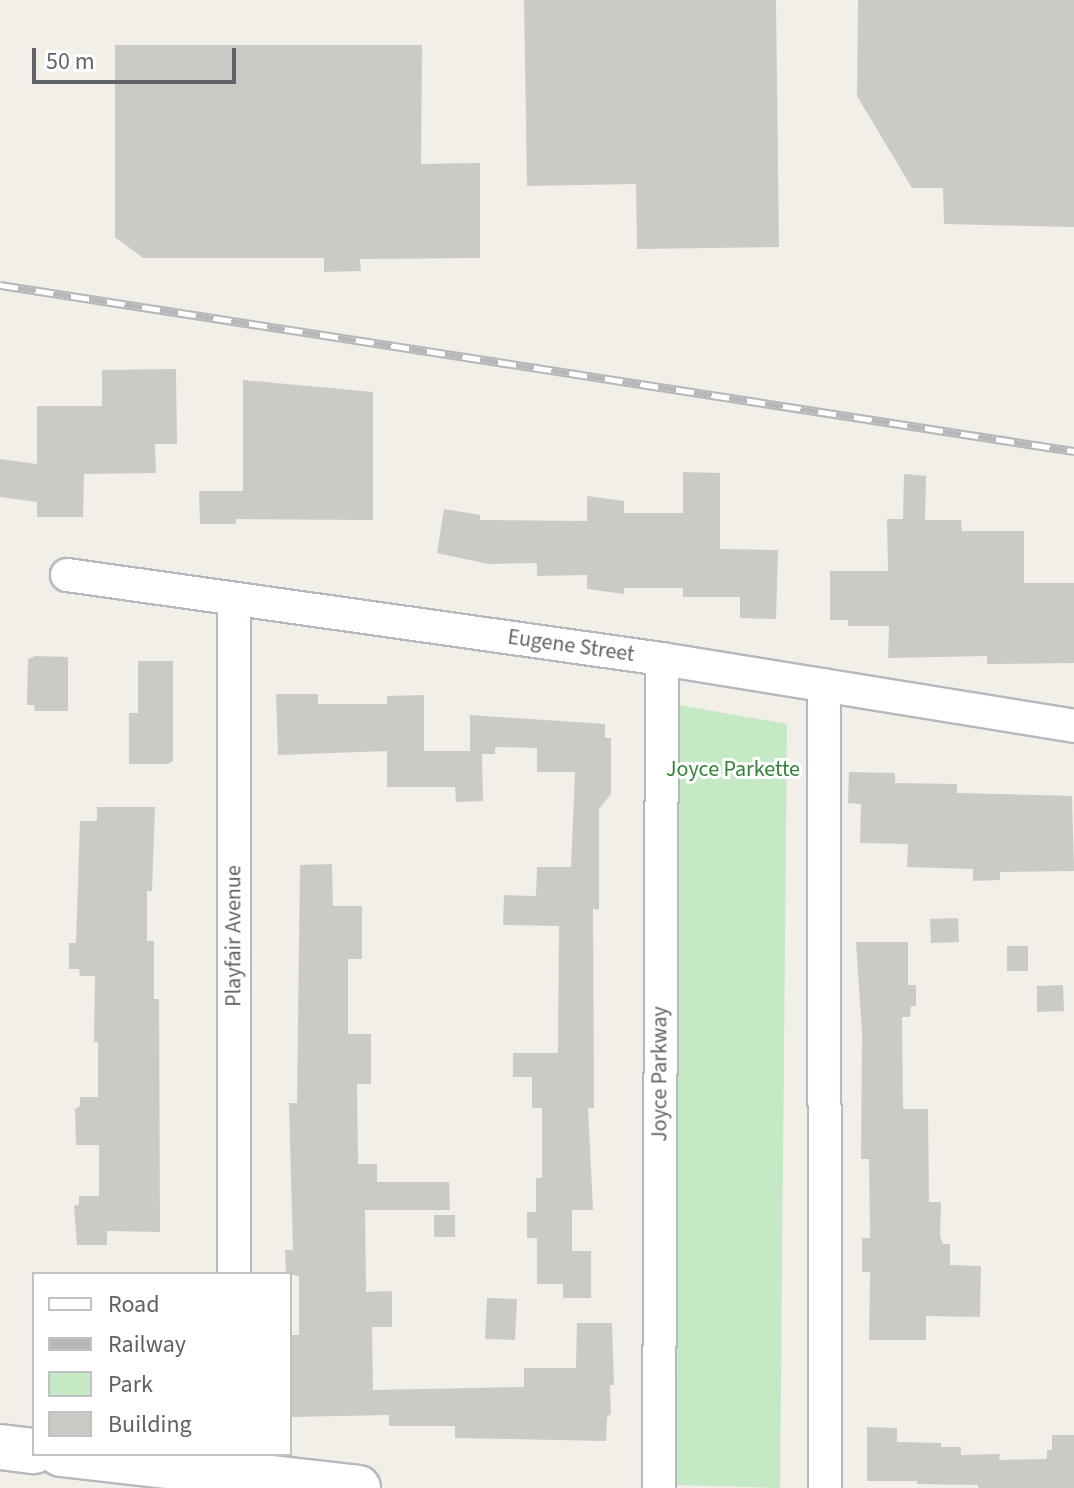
<!DOCTYPE html>
<html>
<head>
<meta charset="utf-8">
<style>
	body { margin:0 }
	#map { position:relative; width:1074px; height:1488px; overflow:hidden; background:#f1efe8; font-family:"Source Sans 3",sans-serif }
	div>[style] { position:absolute }
	.green>* { inset:0; background:#c5e8c5 }
	.building>* { inset:0; background:#cccac5 }
	.roads { filter:drop-shadow(2px 0 #b5b8bc) drop-shadow(-2px 0 #b5b8bc) drop-shadow(0 2px #b5b8bc) drop-shadow(0 -2px #b5b8bc) }
	.street>* { height:32px; margin:-16px; padding:0 16px; transform-origin:16px; border-radius:16px; background:#fff }
	.secondary>* { height:44px; margin:-22px; padding:0 22px; transform-origin:22px; border-radius:22px; background:#fff }
	.rail>* { height:9px; margin-top:-4.5px; transform-origin:0; background:repeating-linear-gradient(90deg,#fff 0 18px,#b6b7b8 0 36px); box-sizing:border-box; border-block:2px solid #b6b7b8 }
	span { translate:-50% -50%; white-space:nowrap; text-align:center; line-height:1.15; -webkit-text-stroke:6px #fff; paint-order:stroke }
	.street-label { font-size:22px; color:#5f6368 }
	.park-label { font-size:22px; color:#348238 }
	.legend { position:absolute; left:32px; top:1272px; width:260px; height:184px; box-sizing:border-box; background:#fff; border:2px solid #bfc1c3; margin:0; padding:10px 14px; list-style:none; font-size:24px; color:#5f6368 }
	.legend li { display:flex; align-items:center; gap:16px; height:40px }
	.legend b { width:40px; border:2px solid #bfc1c3 }
	.scale { position:absolute; left:32px; top:48px; width:204px; height:36px; box-sizing:border-box; border:4px solid #5f6368; border-top:0; padding-left:10px; font-size:24px; line-height:28px; white-space:nowrap; color:#5f6368; -webkit-text-stroke:6px #fff; paint-order:stroke }
</style>
</head>
<body>
<div id="map">
	<div class="green">
		<i style="clip-path:polygon(679px 705px,787px 724px,780px 1488px,677px 1485px)"></i>
	</div>
	<div class="building">
		<i style="clip-path:polygon(524px 0,776px 0,779px 247px,637px 249px,636px 184px,527px 186px)"></i>
		<i style="clip-path:polygon(858px 0,1074px 0,1074px 227px,944px 224px,943px 188px,912px 188px,857px 96px)"></i>
		<i style="clip-path:polygon(115px 45px,422px 45px,421px 164px,480px 163px,480px 258px,360px 259px,361px 271px,324px 272px,324px 258px,143px 258px,115px 237px)"></i>
		<i style="clip-path:polygon(176px 369px,177px 444px,155px 444px,156px 473px,84px 474px,83px 517px,37px 517px,37px 502px,0 497px,0 459px,37px 464px,37px 406px,102px 406px,102px 370px)"></i>
		<i style="clip-path:polygon(243px 380px,373px 392px,373px 520px,236px 519px,236px 524px,200px 524px,199px 491px,243px 491px)"></i>
		<i style="clip-path:polygon(683px 472px,720px 473px,720px 549px,778px 550px,776px 619px,740px 618px,740px 597px,683px 597px,683px 588px,624px 588px,624px 594px,587px 589px,587px 575px,537px 576px,537px 563px,488px 564px,437px 553px,444px 509px,480px 515px,480px 520px,587px 521px,587px 496px,624px 501px,624px 513px,683px 513px)"></i>
		<i style="clip-path:polygon(904px 474px,926px 476px,925px 520px,961px 520px,962px 531px,1024px 531px,1024px 583px,1074px 583px,1074px 663px,987px 664px,987px 656px,888px 658px,889px 626px,848px 626px,848px 620px,830px 620px,830px 571px,888px 571px,887px 519px,903px 519px)"></i>
		<i style="clip-path:polygon(35px 656px,68px 657px,68px 711px,35px 711px,34px 705px,27px 705px,28px 659px)"></i>
		<i style="clip-path:polygon(138px 661px,173px 661px,173px 761px,168px 764px,129px 764px,129px 713px,138px 713px)"></i>
		<i style="clip-path:polygon(276px 694px,318px 694px,318px 704px,387px 704px,387px 696px,424px 695px,424px 751px,470px 751px,470px 715px,605px 724px,605px 738px,611px 738px,611px 794px,599px 809px,599px 910px,593px 909px,594px 1108px,588px 1108px,593px 1210px,572px 1210px,572px 1251px,591px 1251px,591px 1298px,563px 1298px,563px 1284px,537px 1284px,537px 1238px,527px 1238px,527px 1212px,536px 1212px,536px 1178px,542px 1178px,542px 1108px,532px 1108px,532px 1077px,513px 1077px,513px 1053px,558px 1053px,559px 926px,503px 925px,504px 895px,536px 896px,537px 867px,571px 867px,575px 772px,537px 772px,537px 748px,495px 747px,495px 754px,482px 754px,483px 801px,456px 802px,455px 787px,387px 787px,387px 751px,278px 755px)"></i>
		<i style="clip-path:polygon(849px 772px,895px 773px,895px 783px,957px 784px,957px 793px,1072px 796px,1074px 871px,1000px 872px,1000px 880px,973px 881px,973px 869px,907px 867px,908px 844px,860px 843px,861px 804px,848px 803px)"></i>
		<i style="clip-path:polygon(97px 807px,155px 807px,152px 891px,147px 891px,147px 941px,154px 941px,154px 999px,159px 999px,160px 1232px,107px 1231px,107px 1245px,77px 1245px,74px 1206px,79px 1204px,79px 1196px,99px 1196px,99px 1145px,76px 1145px,75px 1109px,80px 1106px,80px 1097px,98px 1097px,98px 1042px,94px 1042px,95px 976px,80px 976px,79px 969px,69px 969px,69px 943px,76px 943px,80px 821px,97px 821px)"></i>
		<i style="clip-path:polygon(332px 864px,333px 906px,362px 906px,362px 959px,348px 959px,348px 1034px,371px 1034px,371px 1084px,357px 1084px,358px 1164px,377px 1164px,377px 1182px,449px 1182px,450px 1210px,365px 1210px,366px 1292px,392px 1291px,392px 1327px,372px 1327px,373px 1390px,524px 1387px,524px 1368px,576px 1368px,577px 1323px,612px 1323px,614px 1385px,610px 1385px,611px 1414px,607px 1417px,606px 1441px,455px 1438px,455px 1426px,389px 1426px,389px 1415px,290px 1417px,290px 1335px,299px 1335px,299px 1276px,286px 1274px,285px 1250px,293px 1250px,289px 1103px,297px 1103px,300px 865px)"></i>
		<i style="clip-path:polygon(958px 918px,959px 942px,931px 943px,930px 919px)"></i>
		<i style="clip-path:polygon(856px 942px,908px 942px,908px 985px,916px 985px,916px 1006px,911px 1006px,910px 1017px,902px 1017px,903px 1109px,928px 1109px,929px 1202px,941px 1202px,940px 1236px,943px 1244px,950px 1244px,950px 1265px,981px 1266px,980px 1317px,926px 1316px,926px 1340px,869px 1340px,870px 1272px,862px 1272px,862px 1238px,870px 1238px,869px 1159px,861px 1159px,862px 1033px)"></i>
		<i style="clip-path:polygon(1007px 946px,1028px 946px,1028px 971px,1007px 971px)"></i>
		<i style="clip-path:polygon(1063px 985px,1064px 1011px,1037px 1012px,1037px 986px)"></i>
		<i style="clip-path:polygon(434px 1215px,455px 1215px,455px 1237px,434px 1237px)"></i>
		<i style="clip-path:polygon(487px 1298px,517px 1299px,515px 1340px,485px 1339px)"></i>
		<i style="clip-path:polygon(867px 1427px,897px 1428px,897px 1442px,941px 1443px,941px 1447px,961px 1447px,961px 1455px,1000px 1454px,999px 1460px,1047px 1459px,1047px 1450px,1052px 1450px,1052px 1435px,1074px 1435px,1074px 1488px,978px 1488px,978px 1485px,917px 1484px,917px 1481px,867px 1481px)"></i>
	</div>
	<div class="roads">
		<div class="street">
			<i style="left:67px;top:575px;width:601px;rotate:8.04deg"></i>
			<i style="left:662px;top:659px;width:417px;rotate:9.2deg"></i>
			<i style="left:824px;top:685px;width:803px;rotate:89.93deg"></i>
			<i style="left:234px;top:1274px;width:675px;rotate:-90deg"></i>
			<i style="left:659px;top:1488px;width:829px;rotate:-89.79deg"></i>
		</div>
		<div class="secondary">
			<i style="left:0;top:1447px;width:34px;rotate:7deg"></i>
			<i style="left:61px;top:1454px;width:299px;rotate:6.5deg"></i>
		</div>
	</div>
	<div class="rail">
		<i style="left:0;top:285px;width:1087px;rotate:8.79deg"></i>
	</div>
	<div class="street-label">
		<span style="left:571px;top:646px;rotate:8deg">Eugene Street</span>
		<span style="left:234px;top:936px;rotate:-90deg">Playfair Avenue</span>
		<span style="left:660px;top:1074px;rotate:-90deg">Joyce Parkway</span>
	</div>
	<div class="park-label">
		<span style="left:733px;top:770px">Joyce Parkette</span>
	</div>
	<ul class="legend">
	<li><b style="height:10px;background:#fff"></b>Road</li>
	<li><b style="height:10px;background:#b6b7b8"></b>Railway</li>
	<li><b style="height:22px;background:#c5e8c5"></b>Park</li>
	<li><b style="height:22px;background:#cccac5"></b>Building</li>
	</ul>
	<div class="scale">50 m</div>
</div>
</body>
</html>
